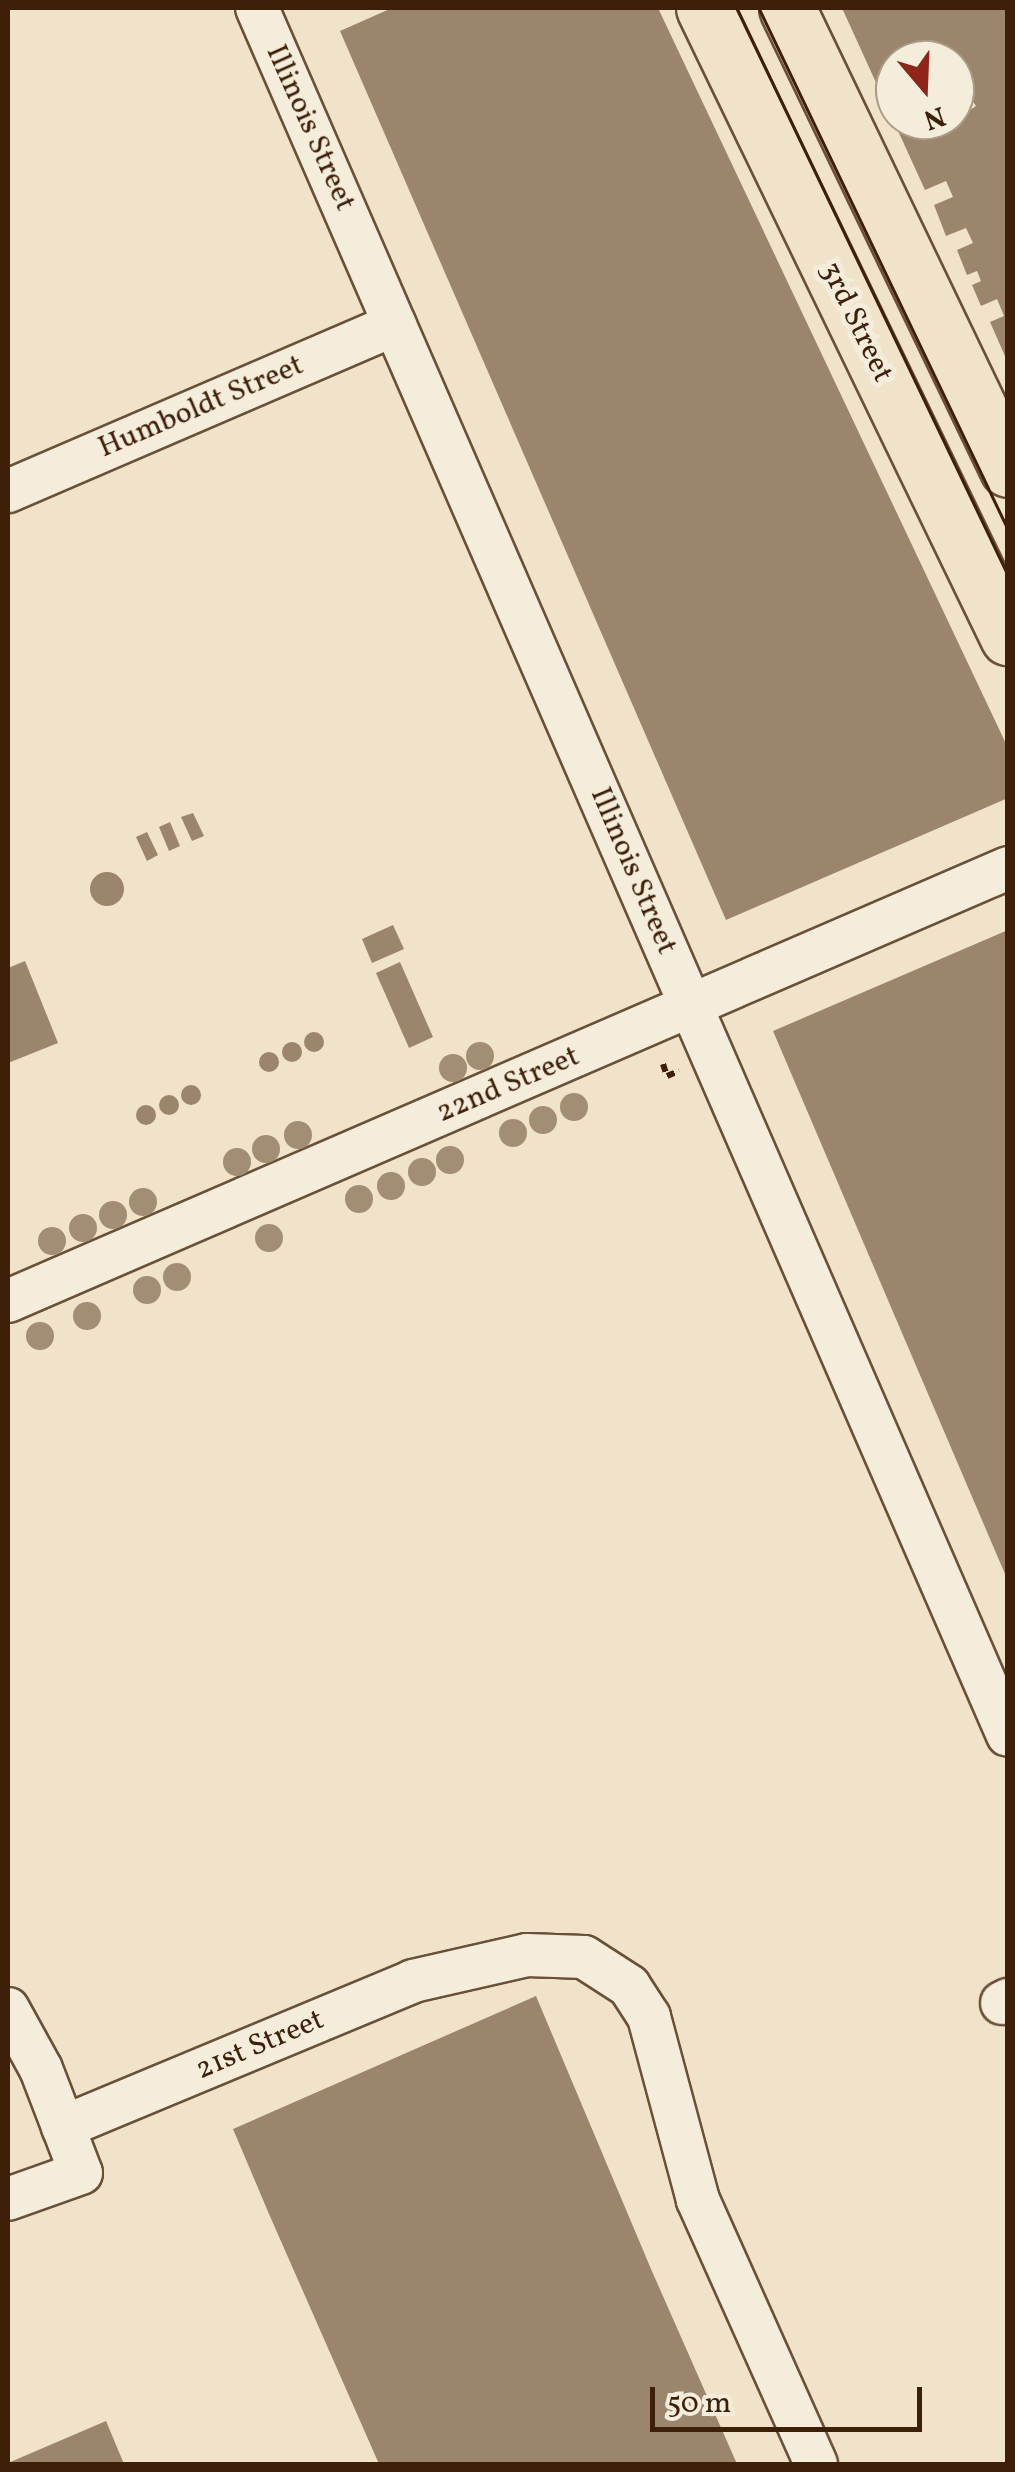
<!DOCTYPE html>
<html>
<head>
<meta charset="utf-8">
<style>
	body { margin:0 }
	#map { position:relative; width:1015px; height:2472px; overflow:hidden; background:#f0e3c9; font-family:Vollkorn,serif }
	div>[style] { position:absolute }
	.building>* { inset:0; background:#9b856c }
	.round { border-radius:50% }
	.path>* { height:6px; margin-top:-3px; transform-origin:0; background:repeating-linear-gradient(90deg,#3e1f08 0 8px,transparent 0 13px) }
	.roads { filter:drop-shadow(2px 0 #6a5038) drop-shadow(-2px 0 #6a5038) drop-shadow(0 2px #6a5038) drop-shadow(0 -2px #6a5038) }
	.minor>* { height:42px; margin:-21px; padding:0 21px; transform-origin:21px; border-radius:21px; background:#f5eddc }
	.major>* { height:55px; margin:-27.5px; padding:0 27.5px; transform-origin:27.5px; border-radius:27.5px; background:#f0e3c9 }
	.tram>* { height:2.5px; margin:-1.25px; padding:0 1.25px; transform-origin:1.25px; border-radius:1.25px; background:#3e1f08 }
	.trees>* { width:28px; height:28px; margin:-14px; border-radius:50%; background:#a28e75 }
	span { translate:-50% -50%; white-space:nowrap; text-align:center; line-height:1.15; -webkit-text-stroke:10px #f5eddc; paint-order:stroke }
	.street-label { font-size:30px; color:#3e1f08 }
	.frame { position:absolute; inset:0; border:10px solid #3e1f08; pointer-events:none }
	.north { position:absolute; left:875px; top:40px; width:100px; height:100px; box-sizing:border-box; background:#f5eddc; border:2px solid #ac9b87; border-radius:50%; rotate:161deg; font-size:28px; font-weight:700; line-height:40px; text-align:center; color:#3e1f08 }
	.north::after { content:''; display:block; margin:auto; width:35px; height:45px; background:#8f2418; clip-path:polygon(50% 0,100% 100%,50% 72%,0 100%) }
	.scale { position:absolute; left:650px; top:2387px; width:272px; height:45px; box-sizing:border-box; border:5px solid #3e1f08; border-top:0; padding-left:12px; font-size:30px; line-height:35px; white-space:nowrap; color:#3e1f08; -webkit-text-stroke:8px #f5eddc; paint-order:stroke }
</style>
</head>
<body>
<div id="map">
	<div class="building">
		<i style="clip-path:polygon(392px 8px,658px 8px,1008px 748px,1008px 798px,726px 920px,340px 31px)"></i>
		<i style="clip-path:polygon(evenodd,842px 8px,1008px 8px,1008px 363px,990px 322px,1004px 316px,997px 299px,981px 306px,972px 285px,981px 281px,977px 271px,967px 275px,957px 250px,973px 243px,966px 228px,946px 236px,934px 205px,953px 197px,946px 181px,925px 190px,842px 8px,895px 60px,955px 60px,966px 68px,964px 89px,976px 106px,955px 120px,895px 120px,895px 60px)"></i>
		<i style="clip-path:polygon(193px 813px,204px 836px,192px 841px,181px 817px)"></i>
		<i style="clip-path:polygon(170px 822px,180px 846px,169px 851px,159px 827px)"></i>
		<i style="clip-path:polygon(147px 832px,158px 855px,147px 861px,136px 837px)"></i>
		<i class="round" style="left:90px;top:872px;width:34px;height:34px"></i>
		<i style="clip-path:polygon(393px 925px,404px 949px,372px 963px,362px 939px)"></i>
		<i style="clip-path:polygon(1008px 930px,1008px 1581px,773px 1031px)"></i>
		<i style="clip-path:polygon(25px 961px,58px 1043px,8px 1063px,8px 968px)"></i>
		<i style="clip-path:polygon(400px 962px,433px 1037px,409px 1048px,376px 973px)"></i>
		<i class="round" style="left:304px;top:1032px;width:20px;height:20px"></i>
		<i class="round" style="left:282px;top:1042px;width:20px;height:20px"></i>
		<i class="round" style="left:259px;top:1052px;width:20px;height:20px"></i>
		<i class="round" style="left:181px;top:1085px;width:20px;height:20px"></i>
		<i class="round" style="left:159px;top:1095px;width:20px;height:20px"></i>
		<i class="round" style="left:136px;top:1105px;width:20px;height:20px"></i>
		<i style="clip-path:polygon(536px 1996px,651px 2269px,737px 2464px,379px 2464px,269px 2214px,233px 2129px)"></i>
		<i style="clip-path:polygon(106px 2421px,124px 2464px,8px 2464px,8px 2463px)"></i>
	</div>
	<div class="path">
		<i style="left:663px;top:1064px;width:13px;rotate:72deg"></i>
		<i style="left:667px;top:1076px;width:13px;rotate:-23deg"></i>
	</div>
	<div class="roads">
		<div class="minor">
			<i style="left:257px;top:8px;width:1883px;rotate:66.5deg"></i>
			<i style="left:8px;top:491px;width:421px;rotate:-23.3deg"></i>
			<i style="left:8px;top:1301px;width:1090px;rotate:-23.41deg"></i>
			<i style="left:1002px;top:2003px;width:7px;rotate:-27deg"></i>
			<i style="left:8px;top:2009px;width:68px;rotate:61.2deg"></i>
			<i style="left:41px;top:2069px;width:111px;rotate:69deg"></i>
			<i style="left:81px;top:2173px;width:77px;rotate:160.4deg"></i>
			<i style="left:63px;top:2127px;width:379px;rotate:-22.6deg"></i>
			<i style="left:413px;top:1981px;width:117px;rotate:-12.8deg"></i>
			<i style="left:527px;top:1955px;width:57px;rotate:2deg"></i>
			<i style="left:584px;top:1957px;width:54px;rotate:32.8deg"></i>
			<i style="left:629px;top:1986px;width:37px;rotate:57deg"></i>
			<i style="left:649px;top:2017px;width:189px;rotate:75deg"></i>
			<i style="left:698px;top:2200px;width:289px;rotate:65.9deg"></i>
		</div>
		<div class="major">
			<i style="left:704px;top:8px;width:699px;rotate:64.21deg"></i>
			<i style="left:787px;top:8px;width:511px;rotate:64.39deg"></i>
		</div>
	</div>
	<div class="tram">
		<i style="left:737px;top:8px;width:628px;rotate:64.45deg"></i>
		<i style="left:759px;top:8px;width:577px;rotate:64.46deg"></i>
	</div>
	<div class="trees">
		<i style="left:480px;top:1056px"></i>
		<i style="left:453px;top:1068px"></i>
		<i style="left:574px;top:1107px"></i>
		<i style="left:543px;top:1120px"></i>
		<i style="left:513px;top:1133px"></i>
		<i style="left:298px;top:1135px"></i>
		<i style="left:266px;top:1149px"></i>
		<i style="left:450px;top:1160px"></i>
		<i style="left:237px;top:1162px"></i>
		<i style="left:422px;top:1172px"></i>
		<i style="left:391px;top:1186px"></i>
		<i style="left:359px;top:1199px"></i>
		<i style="left:143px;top:1202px"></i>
		<i style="left:113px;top:1215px"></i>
		<i style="left:83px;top:1228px"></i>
		<i style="left:269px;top:1238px"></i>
		<i style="left:52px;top:1241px"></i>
		<i style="left:177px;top:1277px"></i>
		<i style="left:147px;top:1290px"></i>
		<i style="left:87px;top:1316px"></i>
		<i style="left:40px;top:1336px"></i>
	</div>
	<div class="street-label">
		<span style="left:310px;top:128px;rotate:66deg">Illinois Street</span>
		<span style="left:856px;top:322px;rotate:64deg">3rd Street</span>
		<span style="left:201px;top:407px;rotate:-23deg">Humboldt Street</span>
		<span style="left:633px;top:871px;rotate:67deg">Illinois Street</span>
		<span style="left:508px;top:1085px;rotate:-23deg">22nd Street</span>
		<span style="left:260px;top:2045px;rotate:-23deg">21st Street</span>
	</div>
	<div class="frame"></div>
	<div class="north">N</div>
	<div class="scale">50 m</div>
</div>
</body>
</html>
